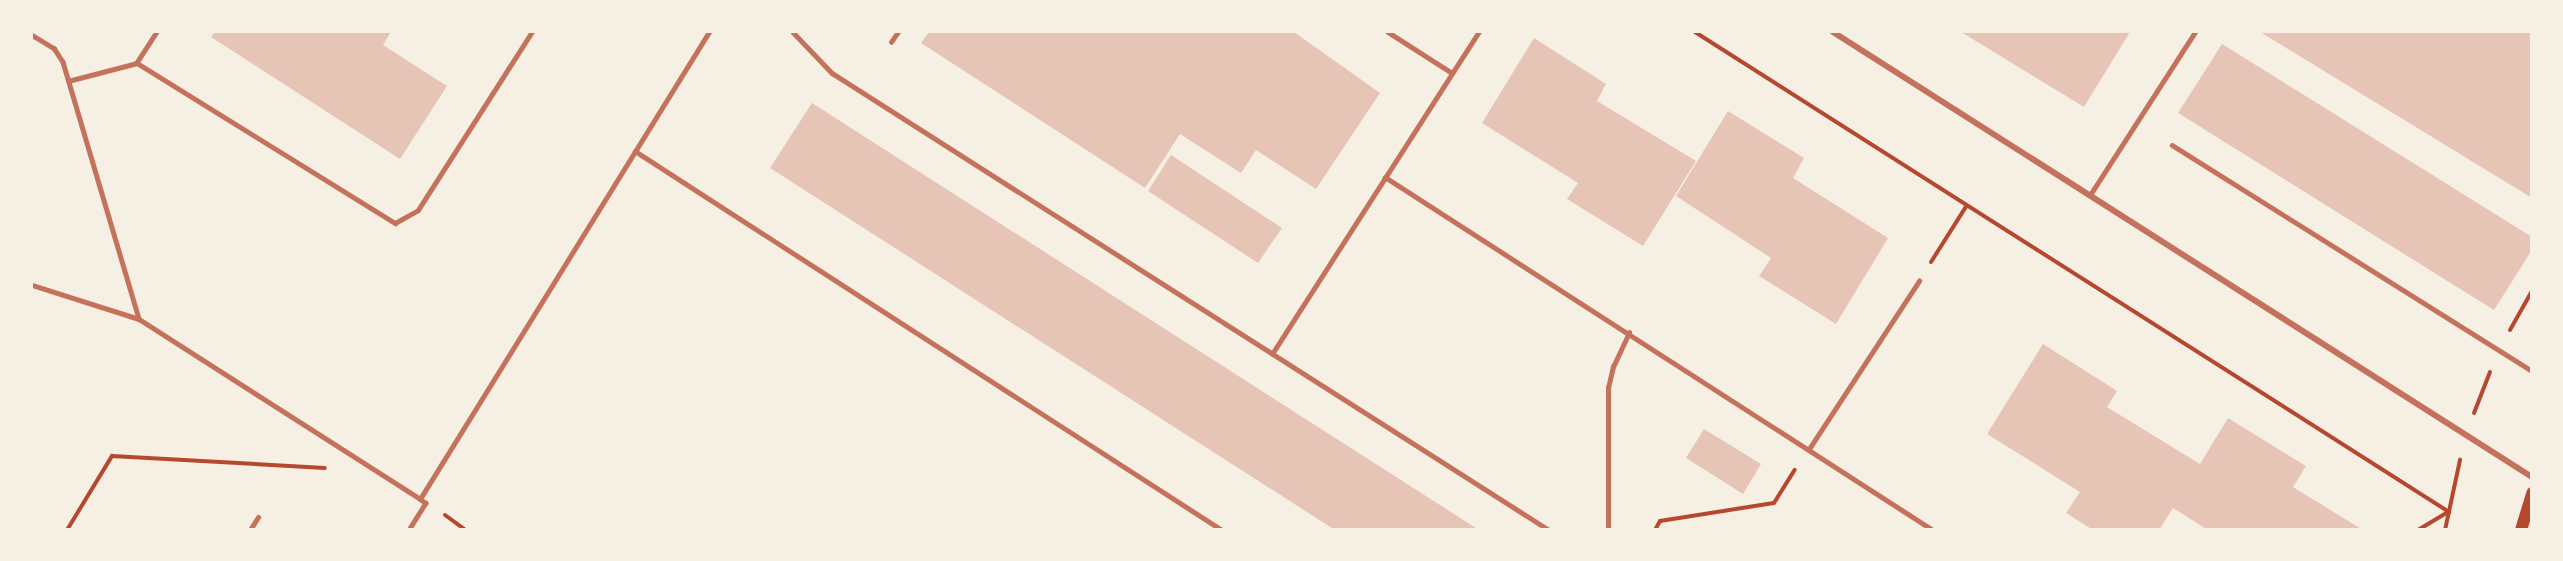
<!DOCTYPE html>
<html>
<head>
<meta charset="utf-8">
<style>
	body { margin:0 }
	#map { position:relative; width:2563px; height:561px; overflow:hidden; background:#f6efe4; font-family:"Sofia Sans Condensed",sans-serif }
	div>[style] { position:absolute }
	.building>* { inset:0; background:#e6c5b7 }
	.path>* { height:4px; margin:-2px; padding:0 2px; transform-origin:2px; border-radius:2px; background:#b5482f }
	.service>* { height:4.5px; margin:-2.25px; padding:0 2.25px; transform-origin:2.25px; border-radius:2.25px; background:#c5725c }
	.minor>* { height:6px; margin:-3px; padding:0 3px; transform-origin:3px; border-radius:3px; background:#c5725c }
	.secondary>* { height:12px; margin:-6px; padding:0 6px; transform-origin:6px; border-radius:6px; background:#b5482f }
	span { translate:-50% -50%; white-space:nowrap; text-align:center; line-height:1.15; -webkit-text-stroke:5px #f6efe4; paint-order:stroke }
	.frame { position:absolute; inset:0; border:33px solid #f6efe4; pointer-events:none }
</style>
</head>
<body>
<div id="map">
	<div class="building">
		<i style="clip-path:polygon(215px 32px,391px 32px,383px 45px,447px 86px,400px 159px,211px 37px)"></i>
		<i style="clip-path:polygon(929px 32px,1294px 32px,1380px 93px,1316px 189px,1256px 150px,1241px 173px,1180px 134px,1145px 188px,921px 43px)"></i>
		<i style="clip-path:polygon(1961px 32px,2130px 32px,2084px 107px)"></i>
		<i style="clip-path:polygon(2260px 32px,2532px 32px,2532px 198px)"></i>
		<i style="clip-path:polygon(1534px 38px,1606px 84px,1597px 101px,1696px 161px,1643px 246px,1567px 199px,1578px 183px,1482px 123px)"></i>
		<i style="clip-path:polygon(2222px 44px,2532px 237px,2532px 250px,2494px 310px,2178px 113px)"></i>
		<i style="clip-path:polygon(812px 103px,1479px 530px,1335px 530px,770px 168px)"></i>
		<i style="clip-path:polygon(1728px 111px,1804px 158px,1793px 178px,1888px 238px,1836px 324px,1759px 276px,1771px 258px,1676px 196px)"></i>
		<i style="clip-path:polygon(1171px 155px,1282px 228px,1258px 263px,1148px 191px)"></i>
		<i style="clip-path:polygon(2043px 344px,2117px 391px,2107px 407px,2200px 464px,2228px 418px,2306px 466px,2293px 487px,2363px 530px,2208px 530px,2173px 508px,2159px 530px,2093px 530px,2066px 513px,2080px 492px,1987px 434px)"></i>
		<i style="clip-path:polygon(1704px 429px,1761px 464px,1743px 494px,1686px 458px)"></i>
	</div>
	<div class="path">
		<i style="left:1695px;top:32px;width:894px;rotate:32.48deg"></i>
		<i style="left:1931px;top:262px;width:67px;rotate:-57.7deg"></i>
		<i style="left:2510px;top:330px;width:45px;rotate:-60.6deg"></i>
		<i style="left:2474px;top:413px;width:44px;rotate:-68.7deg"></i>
		<i style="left:445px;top:515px;width:26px;rotate:36deg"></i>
		<i style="left:67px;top:530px;width:87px;rotate:-58.7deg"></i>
		<i style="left:112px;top:456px;width:213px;rotate:3.2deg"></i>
		<i style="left:1655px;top:530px;width:10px;rotate:-61deg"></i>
		<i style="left:1660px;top:521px;width:115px;rotate:-9deg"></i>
		<i style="left:1774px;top:503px;width:39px;rotate:-58deg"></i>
		<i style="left:2418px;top:530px;width:35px;rotate:-31deg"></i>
		<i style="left:2445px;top:530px;width:72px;rotate:-77.9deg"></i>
	</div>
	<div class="service">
		<i style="left:157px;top:32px;width:37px;rotate:123deg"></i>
		<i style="left:137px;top:63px;width:304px;rotate:31.8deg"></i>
		<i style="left:395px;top:223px;width:26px;rotate:-29deg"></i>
		<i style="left:418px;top:210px;width:211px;rotate:-57.4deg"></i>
		<i style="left:793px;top:32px;width:57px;rotate:46.4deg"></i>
		<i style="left:832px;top:73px;width:850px;rotate:32.51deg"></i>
		<i style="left:1388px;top:32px;width:76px;rotate:32.6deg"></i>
		<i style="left:32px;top:35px;width:26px;rotate:31deg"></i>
		<i style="left:54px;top:48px;width:17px;rotate:57deg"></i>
		<i style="left:63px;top:62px;width:268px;rotate:73.5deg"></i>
		<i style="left:891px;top:42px;width:12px;rotate:-55deg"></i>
		<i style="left:68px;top:81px;width:71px;rotate:-14.6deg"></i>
		<i style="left:2172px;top:145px;width:425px;rotate:32.1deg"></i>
		<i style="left:635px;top:151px;width:699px;rotate:32.85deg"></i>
		<i style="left:1385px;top:177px;width:652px;rotate:32.79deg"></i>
		<i style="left:2090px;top:195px;width:194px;rotate:-57.2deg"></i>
		<i style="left:32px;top:285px;width:112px;rotate:17.6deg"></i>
		<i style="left:139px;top:319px;width:334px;rotate:32.6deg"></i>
		<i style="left:420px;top:499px;width:7px;rotate:34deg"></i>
		<i style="left:426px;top:503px;width:32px;rotate:122deg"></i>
		<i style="left:1272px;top:354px;width:383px;rotate:-57.3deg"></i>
		<i style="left:1809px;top:449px;width:201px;rotate:-56.8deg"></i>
		<i style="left:420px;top:499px;width:549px;rotate:-58.25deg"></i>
		<i style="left:250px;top:530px;width:15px;rotate:-58deg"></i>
		<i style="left:1608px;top:530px;width:142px;rotate:-90deg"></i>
		<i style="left:1608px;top:388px;width:22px;rotate:-77deg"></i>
		<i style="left:1613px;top:367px;width:38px;rotate:-65deg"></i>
	</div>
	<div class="minor">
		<i style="left:1833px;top:32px;width:829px;rotate:32.48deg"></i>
	</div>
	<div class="secondary">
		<i style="left:2521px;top:530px;width:39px;rotate:-73deg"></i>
	</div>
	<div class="frame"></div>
</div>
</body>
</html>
